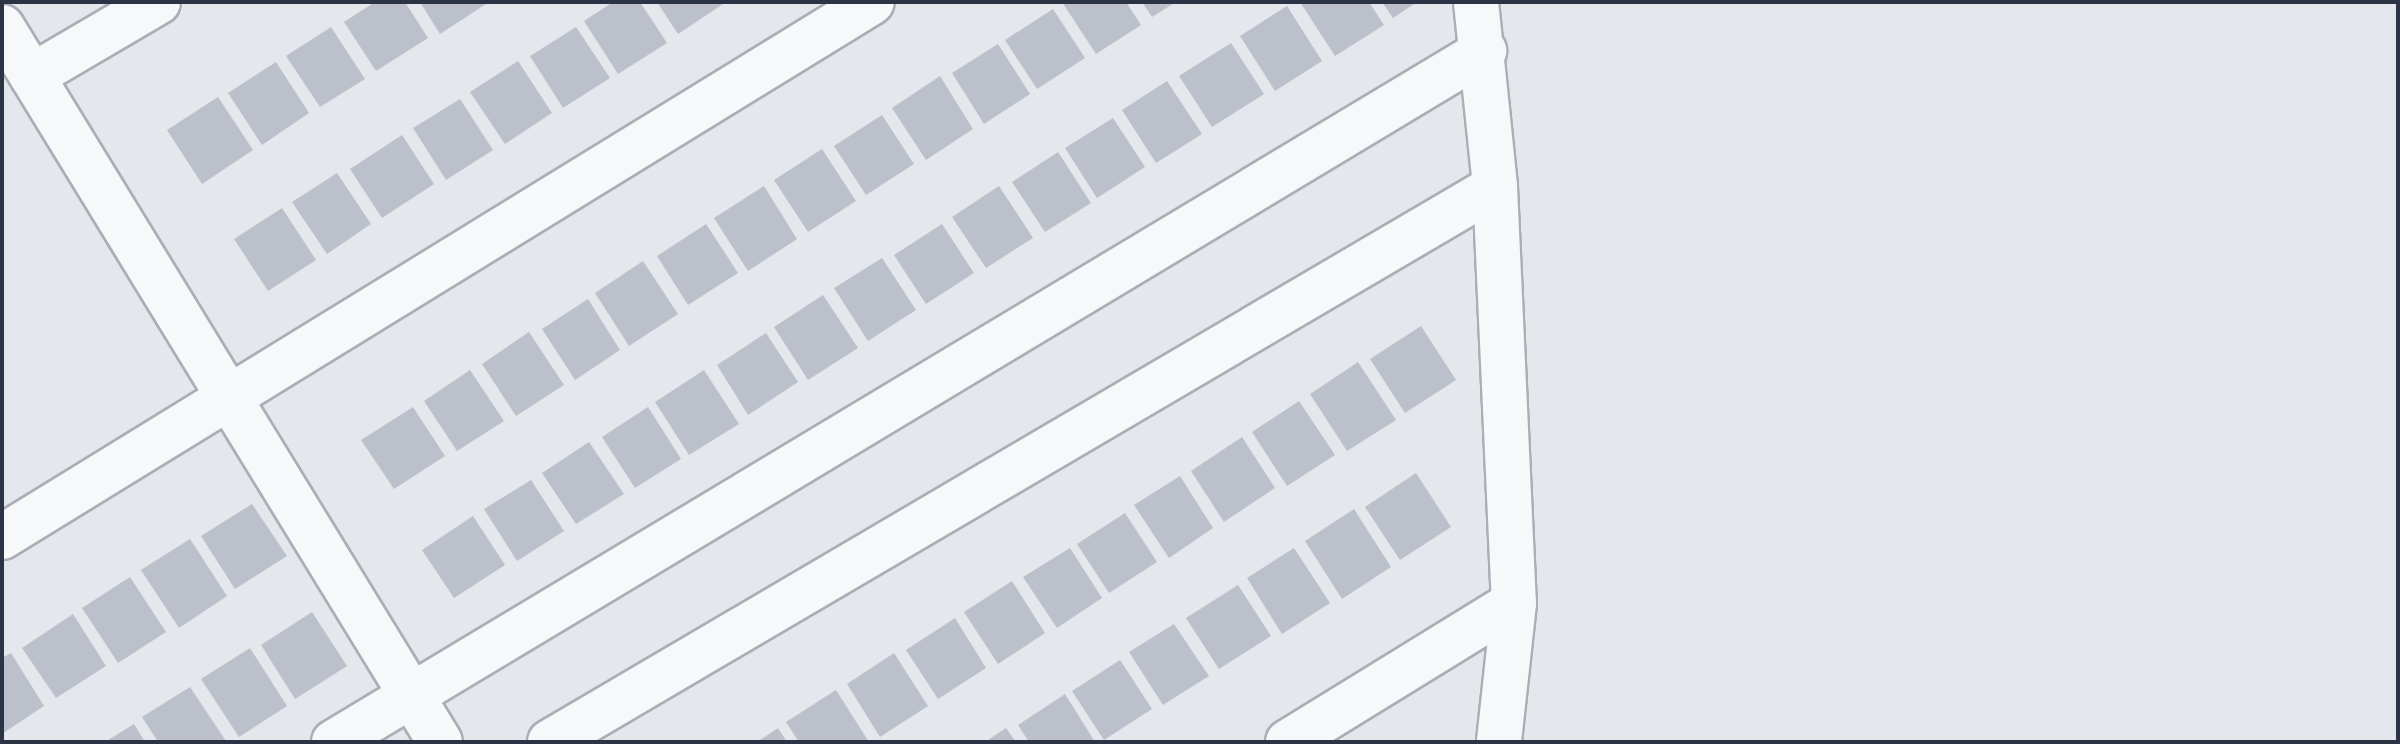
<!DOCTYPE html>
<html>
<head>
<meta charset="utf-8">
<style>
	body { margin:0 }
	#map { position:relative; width:2400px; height:744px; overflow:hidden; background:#e4e7ec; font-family:Rubik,sans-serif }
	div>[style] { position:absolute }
	.building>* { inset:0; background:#bbc0ca }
	.roads { filter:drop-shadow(2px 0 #a9aeb7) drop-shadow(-2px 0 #a9aeb7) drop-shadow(0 2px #a9aeb7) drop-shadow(0 -2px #a9aeb7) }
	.minor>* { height:44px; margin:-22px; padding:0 22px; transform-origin:22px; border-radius:22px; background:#f7f8fa }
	span { translate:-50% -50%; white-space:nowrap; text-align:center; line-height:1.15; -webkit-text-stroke:6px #f4f6f9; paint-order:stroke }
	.frame { position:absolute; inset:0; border:4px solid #2b3445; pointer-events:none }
</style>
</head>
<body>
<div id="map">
	<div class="building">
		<i style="clip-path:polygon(375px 2px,405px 2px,428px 38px,376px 71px,344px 22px)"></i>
		<i style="clip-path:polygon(420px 2px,489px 2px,440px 34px)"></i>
		<i style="clip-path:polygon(613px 2px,640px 2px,667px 43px,618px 74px,584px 21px)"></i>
		<i style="clip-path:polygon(657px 2px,726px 2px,678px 34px)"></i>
		<i style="clip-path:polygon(1062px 2px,1126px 2px,1141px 25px,1096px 54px)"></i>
		<i style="clip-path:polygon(1142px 2px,1176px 2px,1152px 17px)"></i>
		<i style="clip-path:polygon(1300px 2px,1369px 2px,1384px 25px,1335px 56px)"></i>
		<i style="clip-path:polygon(1382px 2px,1417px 2px,1393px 18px)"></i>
		<i style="clip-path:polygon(1287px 6px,1322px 61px,1275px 91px,1240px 36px)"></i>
		<i style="clip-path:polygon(1053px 9px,1085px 58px,1037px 89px,1005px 40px)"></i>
		<i style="clip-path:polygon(331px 27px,365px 79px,320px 107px,286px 56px)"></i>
		<i style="clip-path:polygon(576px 27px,610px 78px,563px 108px,530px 56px)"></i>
		<i style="clip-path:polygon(1231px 43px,1264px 94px,1212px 127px,1179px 76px)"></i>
		<i style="clip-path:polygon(998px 44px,1030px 94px,984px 124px,952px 73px)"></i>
		<i style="clip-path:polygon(518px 61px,552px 113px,505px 144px,470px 92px)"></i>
		<i style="clip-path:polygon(276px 62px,309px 113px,262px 145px,228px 93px)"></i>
		<i style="clip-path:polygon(940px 76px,973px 129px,926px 160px,892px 108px)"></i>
		<i style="clip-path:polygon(1167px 81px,1202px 134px,1156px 163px,1122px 110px)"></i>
		<i style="clip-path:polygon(218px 97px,253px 150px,202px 184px,167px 130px)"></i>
		<i style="clip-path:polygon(460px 99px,493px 150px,446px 180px,413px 128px)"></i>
		<i style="clip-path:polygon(882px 115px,914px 164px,866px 195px,834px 146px)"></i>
		<i style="clip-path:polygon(1113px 118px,1145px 167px,1097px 198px,1065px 148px)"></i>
		<i style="clip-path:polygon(402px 135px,434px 184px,382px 218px,350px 169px)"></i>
		<i style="clip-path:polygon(822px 149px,856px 201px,808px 232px,774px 180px)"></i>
		<i style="clip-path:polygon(1058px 152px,1091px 203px,1045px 232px,1012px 182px)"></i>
		<i style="clip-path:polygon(337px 173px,371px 224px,327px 254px,292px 202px)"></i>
		<i style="clip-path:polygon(764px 186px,797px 239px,748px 271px,714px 218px)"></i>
		<i style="clip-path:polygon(999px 186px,1033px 238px,986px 268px,952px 217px)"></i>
		<i style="clip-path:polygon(282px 208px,316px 260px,268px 291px,234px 239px)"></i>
		<i style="clip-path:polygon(706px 224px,738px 273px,688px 305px,657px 256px)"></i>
		<i style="clip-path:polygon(942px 224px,974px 273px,926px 304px,894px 255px)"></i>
		<i style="clip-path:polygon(882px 258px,916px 310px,868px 341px,834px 288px)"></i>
		<i style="clip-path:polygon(643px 261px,678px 314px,629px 346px,595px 293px)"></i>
		<i style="clip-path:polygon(823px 295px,858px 348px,808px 380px,774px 327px)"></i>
		<i style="clip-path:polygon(588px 299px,620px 350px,575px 380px,542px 329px)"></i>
		<i style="clip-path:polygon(1421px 326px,1456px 380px,1405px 413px,1370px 359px)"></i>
		<i style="clip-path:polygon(529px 332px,564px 385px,516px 416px,482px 364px)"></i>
		<i style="clip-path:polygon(766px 333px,798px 382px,748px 415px,717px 365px)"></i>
		<i style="clip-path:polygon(1358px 362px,1396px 420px,1347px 451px,1310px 394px)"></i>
		<i style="clip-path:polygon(470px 370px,504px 421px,457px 451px,424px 401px)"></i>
		<i style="clip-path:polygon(704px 370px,739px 424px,689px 455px,655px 402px)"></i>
		<i style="clip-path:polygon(1299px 401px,1335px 455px,1287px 486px,1252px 432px)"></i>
		<i style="clip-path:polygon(413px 407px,445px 456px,394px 489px,361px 440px)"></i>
		<i style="clip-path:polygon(648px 407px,681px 459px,635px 488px,602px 437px)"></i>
		<i style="clip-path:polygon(1242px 437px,1275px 488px,1224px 522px,1191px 471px)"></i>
		<i style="clip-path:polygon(589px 442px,624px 494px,576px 524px,542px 473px)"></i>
		<i style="clip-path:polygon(1416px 473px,1451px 527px,1400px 560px,1365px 507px)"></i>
		<i style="clip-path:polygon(1180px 476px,1213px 528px,1169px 558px,1134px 505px)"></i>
		<i style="clip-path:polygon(531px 480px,564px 531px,517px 561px,484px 509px)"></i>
		<i style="clip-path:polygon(252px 504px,287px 556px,235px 589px,201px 536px)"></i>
		<i style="clip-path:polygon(1354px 509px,1391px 567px,1342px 599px,1305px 541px)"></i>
		<i style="clip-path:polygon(1125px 513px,1157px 562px,1109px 593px,1077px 544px)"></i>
		<i style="clip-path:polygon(473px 516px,505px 565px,454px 598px,422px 550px)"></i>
		<i style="clip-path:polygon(190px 539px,227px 596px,179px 628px,141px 570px)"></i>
		<i style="clip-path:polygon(1070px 548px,1102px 598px,1057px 628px,1023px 577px)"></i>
		<i style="clip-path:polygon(1294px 548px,1330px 603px,1282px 634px,1247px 578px)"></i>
		<i style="clip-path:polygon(130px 577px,166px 632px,118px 663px,82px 608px)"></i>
		<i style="clip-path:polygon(1012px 581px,1045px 633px,998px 664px,964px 612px)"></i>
		<i style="clip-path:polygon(1238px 585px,1271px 636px,1219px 669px,1186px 618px)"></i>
		<i style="clip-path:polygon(312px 612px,347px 666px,295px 699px,261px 645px)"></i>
		<i style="clip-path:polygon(73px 614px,106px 666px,56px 698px,22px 648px)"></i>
		<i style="clip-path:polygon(955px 618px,986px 668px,938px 699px,906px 650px)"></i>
		<i style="clip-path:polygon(1174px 624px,1209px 676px,1163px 705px,1129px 652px)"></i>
		<i style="clip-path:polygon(250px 648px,287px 706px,239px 737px,201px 679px)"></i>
		<i style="clip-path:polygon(11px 653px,44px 706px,2px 734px,2px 658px)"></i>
		<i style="clip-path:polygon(894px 653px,928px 706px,880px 737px,847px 684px)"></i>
		<i style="clip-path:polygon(1120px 660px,1152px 709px,1104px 740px,1072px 691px)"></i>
		<i style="clip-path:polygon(190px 687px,226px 741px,158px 742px,142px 717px)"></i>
		<i style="clip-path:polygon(836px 690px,869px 742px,799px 742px,786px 722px)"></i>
		<i style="clip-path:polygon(1065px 694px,1095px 742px,1029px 742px,1018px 725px)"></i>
		<i style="clip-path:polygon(134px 724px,145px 742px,105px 742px)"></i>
		<i style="clip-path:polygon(778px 728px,787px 742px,757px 742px)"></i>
		<i style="clip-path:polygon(1006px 728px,1016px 742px,985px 742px)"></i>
	</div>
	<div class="roads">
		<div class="minor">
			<i style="left:1476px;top:2px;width:186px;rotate:84.1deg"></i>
			<i style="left:1495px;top:187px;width:416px;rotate:87.4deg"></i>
			<i style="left:1514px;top:603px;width:140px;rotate:96.2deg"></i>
			<i style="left:2px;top:27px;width:838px;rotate:58.51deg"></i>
			<i style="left:32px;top:76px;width:146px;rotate:-30.4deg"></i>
			<i style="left:2px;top:537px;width:1021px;rotate:-31.59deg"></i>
			<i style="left:334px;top:742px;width:1342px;rotate:-31deg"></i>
			<i style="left:550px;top:742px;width:1096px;rotate:-30.43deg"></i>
			<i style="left:1288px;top:742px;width:265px;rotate:-31.6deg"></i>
		</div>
	</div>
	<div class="frame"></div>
</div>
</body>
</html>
